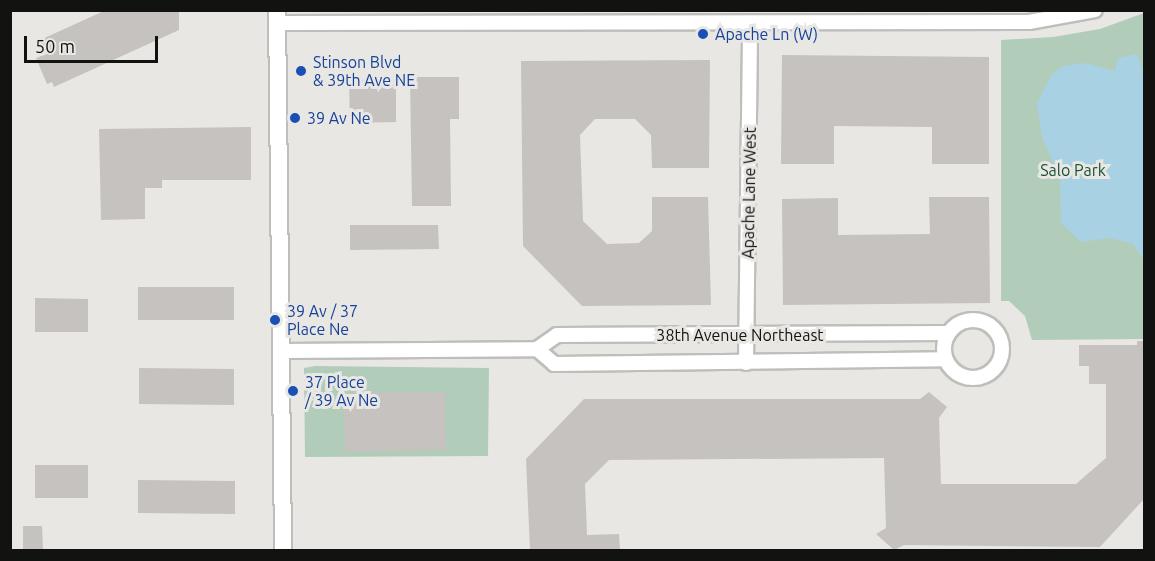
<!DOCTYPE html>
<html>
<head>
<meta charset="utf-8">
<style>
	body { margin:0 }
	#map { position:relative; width:1155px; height:561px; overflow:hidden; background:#e8e7e4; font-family:Ubuntu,sans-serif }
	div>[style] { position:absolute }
	.green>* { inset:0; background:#b1ccb9 }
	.water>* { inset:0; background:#a8d2e3 }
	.building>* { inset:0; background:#c5c2c0 }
	.roads { filter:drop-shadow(2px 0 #bebeba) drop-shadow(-2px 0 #bebeba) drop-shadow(0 2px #bebeba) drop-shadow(0 -2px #bebeba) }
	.minor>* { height:14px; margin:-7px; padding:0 7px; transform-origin:7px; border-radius:7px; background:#fff }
	.minor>.ring { margin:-7px; padding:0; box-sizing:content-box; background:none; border:14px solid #fff; border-radius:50% }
	.tertiary>* { height:16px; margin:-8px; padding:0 8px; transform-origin:8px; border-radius:8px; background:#fff }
	.dots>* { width:16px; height:16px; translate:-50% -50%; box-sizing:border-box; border:3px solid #e8e7e4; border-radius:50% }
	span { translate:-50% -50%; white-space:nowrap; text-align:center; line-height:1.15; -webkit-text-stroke:6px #e8e7e4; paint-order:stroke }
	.transit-label { font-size:16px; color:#164399 }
	.left { translate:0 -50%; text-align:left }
	.park-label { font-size:16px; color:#1a5131 }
	.street-label { font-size:16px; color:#121211 }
	.frame { position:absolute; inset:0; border:12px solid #121211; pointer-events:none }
	.scale { position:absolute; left:24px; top:36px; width:134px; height:27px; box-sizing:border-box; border:3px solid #121211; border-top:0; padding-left:8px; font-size:18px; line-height:21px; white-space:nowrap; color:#121211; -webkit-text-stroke:4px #e8e7e4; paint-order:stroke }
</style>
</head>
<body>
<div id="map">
	<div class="green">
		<i style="clip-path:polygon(1144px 13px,1144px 339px,1032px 340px,1025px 316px,1009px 301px,1001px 301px,1001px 40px,1053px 37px,1100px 29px)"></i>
		<i style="clip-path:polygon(315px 366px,489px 368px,488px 456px,305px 457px,304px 368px)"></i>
	</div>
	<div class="water">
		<i style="clip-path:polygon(1137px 54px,1144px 73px,1144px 260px,1133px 244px,1110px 238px,1081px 242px,1061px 223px,1060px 177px,1042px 137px,1037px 103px,1052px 74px,1063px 66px,1086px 63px,1115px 71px,1118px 58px)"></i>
	</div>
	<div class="building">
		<i style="clip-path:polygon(106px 10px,179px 10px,179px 30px,54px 87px,52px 82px,47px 84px,36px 58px,47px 54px,40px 40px)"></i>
		<i style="clip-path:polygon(782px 55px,989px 57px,989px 164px,932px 164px,932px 127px,834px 126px,834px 164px,781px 164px)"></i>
		<i style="clip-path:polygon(710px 60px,709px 168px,652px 168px,651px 135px,635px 119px,595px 119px,580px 135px,583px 221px,607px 244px,639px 243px,652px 231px,652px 197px,708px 197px,711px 305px,582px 306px,523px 246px,521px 61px)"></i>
		<i style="clip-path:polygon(410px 77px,459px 77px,459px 119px,450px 119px,451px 206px,412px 206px)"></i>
		<i style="clip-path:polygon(396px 79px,396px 122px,350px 123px,349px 80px)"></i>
		<i style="clip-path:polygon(251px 127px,251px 180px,162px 180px,162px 188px,145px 188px,145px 219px,101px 220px,99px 129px)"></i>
		<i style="clip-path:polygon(929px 197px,989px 197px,990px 303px,783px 305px,782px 199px,838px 198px,838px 235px,930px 234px)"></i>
		<i style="clip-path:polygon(350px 225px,438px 225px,439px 249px,350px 250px)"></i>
		<i style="clip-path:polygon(138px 287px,234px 287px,234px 320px,138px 320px)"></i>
		<i style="clip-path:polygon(35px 298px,88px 299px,88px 332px,35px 332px)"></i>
		<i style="clip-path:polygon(1137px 341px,1144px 341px,1144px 499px,1100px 547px,904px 545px,894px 550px,876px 534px,886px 528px,884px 458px,609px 460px,585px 484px,587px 535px,619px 534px,620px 550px,530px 550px,526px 459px,584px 399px,920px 399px,929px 392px,947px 407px,939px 418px,941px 484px,1076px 484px,1106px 458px,1106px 384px,1089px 384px,1089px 366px,1079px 366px,1079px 345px,1137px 345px)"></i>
		<i style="clip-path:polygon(139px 368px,234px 369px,234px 405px,139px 404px)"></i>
		<i style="clip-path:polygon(445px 392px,446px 450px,345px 452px,344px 393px)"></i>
		<i style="clip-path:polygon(35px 465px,88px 465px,88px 498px,35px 498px)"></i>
		<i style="clip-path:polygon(138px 480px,235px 481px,235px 514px,138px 513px)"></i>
		<i style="clip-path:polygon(23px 526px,42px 526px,43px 550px,23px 550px)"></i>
	</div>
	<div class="roads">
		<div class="minor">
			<i style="left:277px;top:23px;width:752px;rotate:-0.08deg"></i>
			<i style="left:1029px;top:22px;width:67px;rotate:-10.3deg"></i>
			<i class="ring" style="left:944px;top:320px;width:44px;height:44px"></i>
			<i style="left:537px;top:349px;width:23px;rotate:41deg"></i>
			<i style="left:554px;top:364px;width:391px;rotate:-0.7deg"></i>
			<i style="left:282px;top:351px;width:255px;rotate:-0.4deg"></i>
			<i style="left:537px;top:349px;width:24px;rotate:-35deg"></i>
			<i style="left:557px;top:335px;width:391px;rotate:-0.3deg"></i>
			<i style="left:746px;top:363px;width:340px;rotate:-89.3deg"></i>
		</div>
		<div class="tertiary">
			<i style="left:277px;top:10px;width:540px;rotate:89.36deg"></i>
		</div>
	</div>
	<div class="dots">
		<i style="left:703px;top:34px;background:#1a4fb4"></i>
		<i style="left:301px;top:71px;background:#1a4fb4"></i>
		<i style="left:295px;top:118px;background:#1a4fb4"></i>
		<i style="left:275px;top:320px;background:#1a4fb4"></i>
		<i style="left:293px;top:391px;background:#1a4fb4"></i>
	</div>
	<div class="transit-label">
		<span class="left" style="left:715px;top:34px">Apache Ln (W)</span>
		<span class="left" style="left:313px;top:71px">Stinson Blvd<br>&amp; 39th Ave NE</span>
		<span class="left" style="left:307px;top:118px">39 Av Ne</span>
		<span class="left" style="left:287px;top:320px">39 Av / 37<br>Place Ne</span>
		<span class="left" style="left:305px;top:391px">37 Place<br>/ 39 Av Ne</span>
	</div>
	<div class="park-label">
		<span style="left:1073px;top:170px">Salo Park</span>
	</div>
	<div class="street-label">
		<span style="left:749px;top:193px;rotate:-89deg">Apache Lane West</span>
		<span style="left:740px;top:335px">38th Avenue Northeast</span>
	</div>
	<div class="frame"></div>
	<div class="scale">50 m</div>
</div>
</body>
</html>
